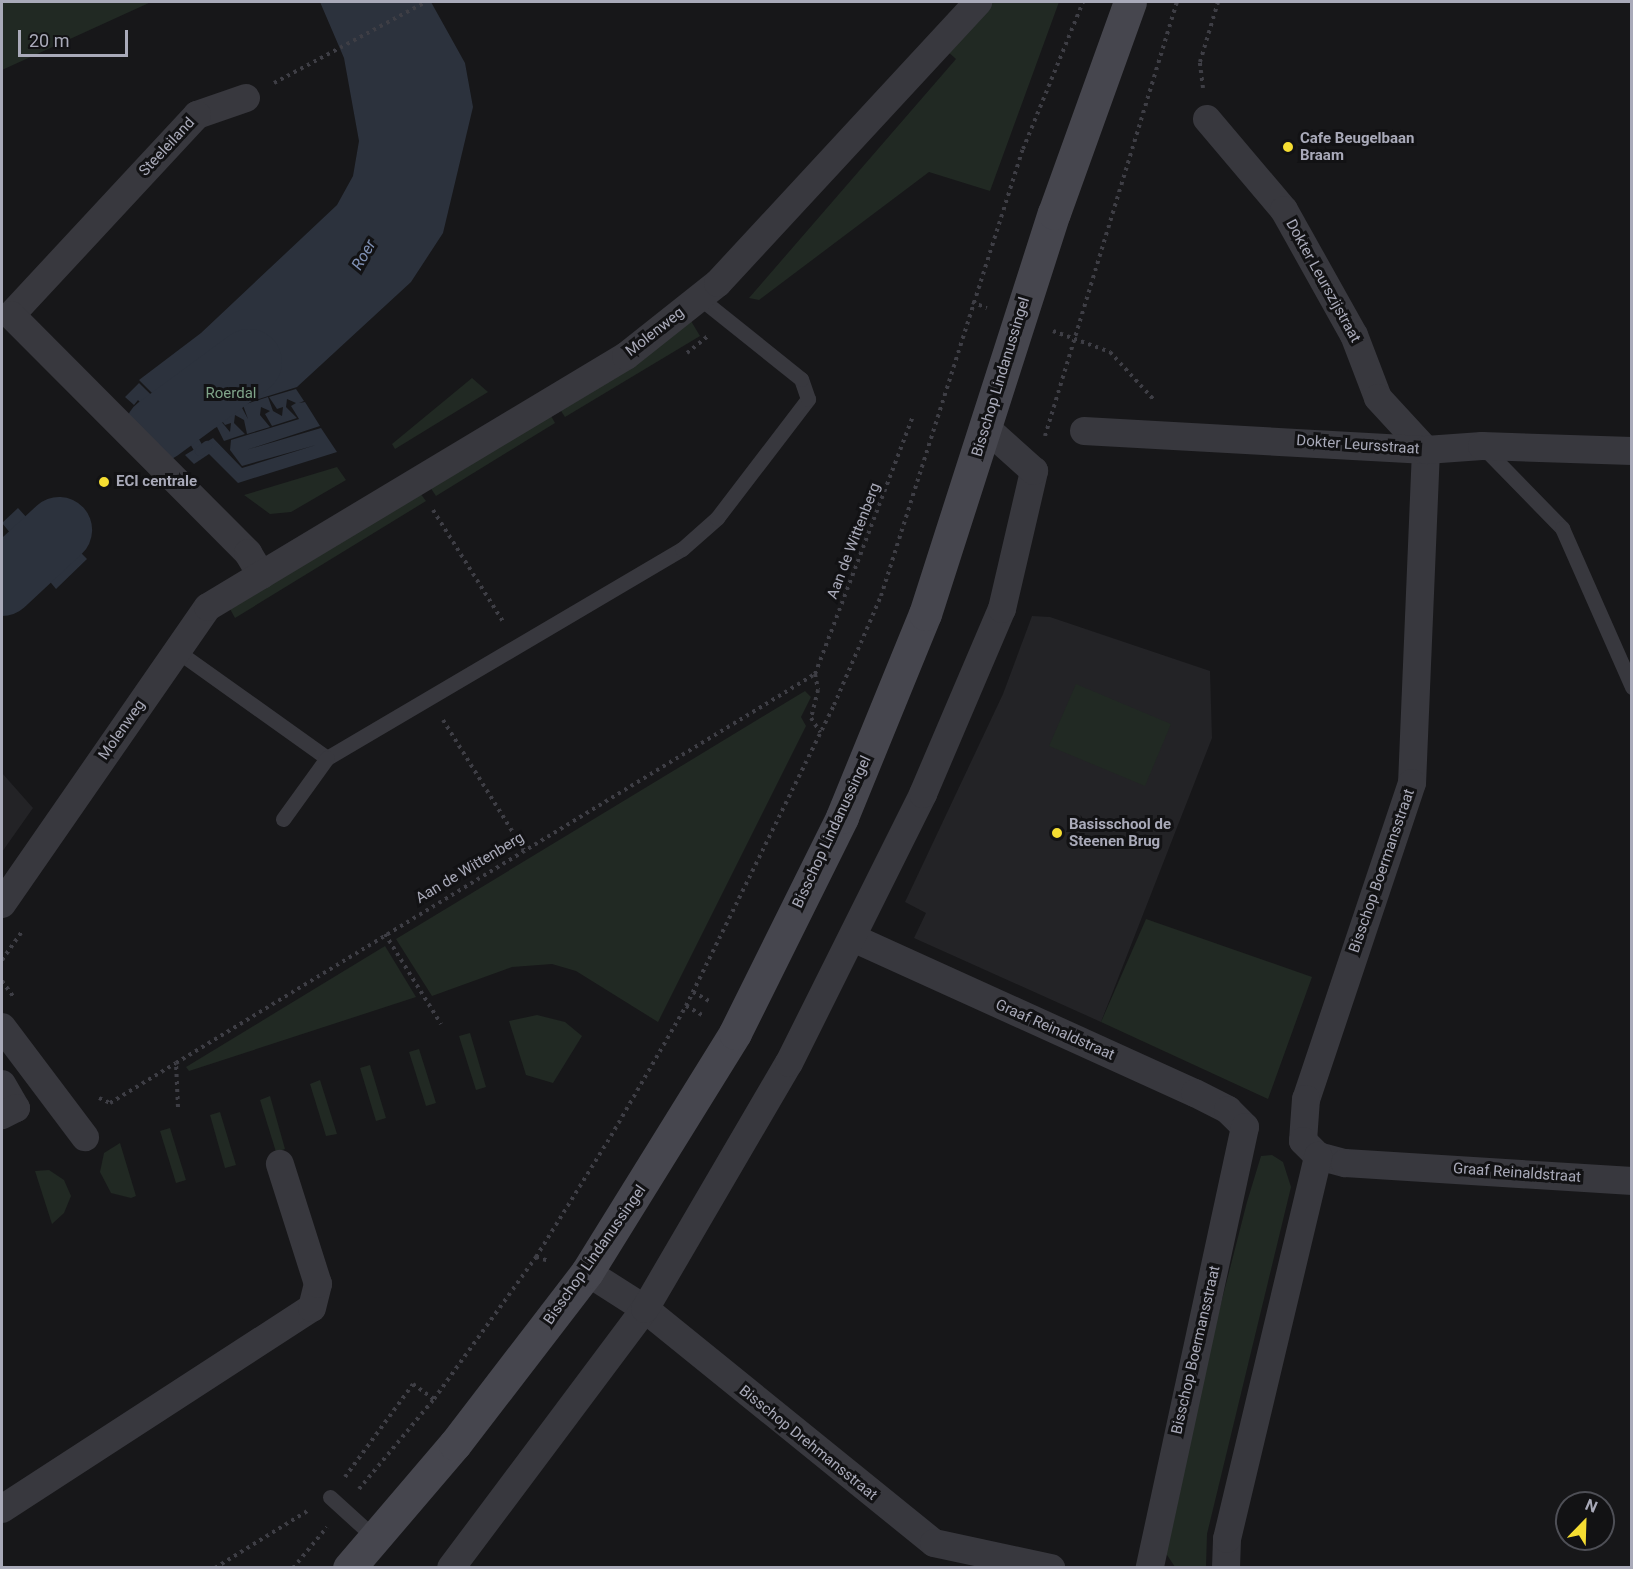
<!DOCTYPE html>
<html>
<head>
<meta charset="utf-8">
<style>
	body { margin:0 }
	#map { position:relative; width:1633px; height:1569px; overflow:hidden; background:#171719; font-family:Roboto,sans-serif }
	div>[style] { position:absolute }
	.built>* { inset:0; background:#232326 }
	.green>* { inset:0; background:#212923 }
	.water>* { inset:0; background:#2c323d }
	.stream>* { height:10px; margin:-5px; padding:0 5px; transform-origin:5px; border-radius:5px; background:#2c323d }
	.river>* { height:66px; margin:-33px; padding:0 33px; transform-origin:33px; border-radius:33px; background:#2c323d }
	.path>* { height:4px; margin-top:-2px; transform-origin:0; background:repeating-linear-gradient(90deg,#3e3e45 0 3px,transparent 0 7.5px) }
	.lane>* { height:15px; margin:-7.5px; padding:0 7.5px; transform-origin:7.5px; border-radius:7.5px; background:#38383e }
	.street>* { height:28px; margin:-14px; padding:0 14px; transform-origin:14px; border-radius:14px; background:#38383e }
	.secondary>* { height:33px; margin:-16.5px; padding:0 16.5px; transform-origin:16.5px; border-radius:16.5px; background:#46464e }
	.dots>* { width:16px; height:16px; translate:-50% -50%; box-sizing:border-box; border:3px solid #121214; border-radius:50% }
	span { translate:-50% -50%; white-space:nowrap; text-align:center; line-height:1.15; -webkit-text-stroke:6px #121214; paint-order:stroke }
	.poi-label { font-size:15px; color:#a9aab9; font-weight:700 }
	.left { translate:0 -50%; text-align:left }
	.street-label { font-size:15px; color:#a9aab9 }
	.park-label { font-size:15px; color:#7fa489 }
	.water-label { font-size:16px; color:#7f90b4; font-style:italic }
	.frame { position:absolute; inset:0; border:3px solid #a9aab9; pointer-events:none }
	.north { position:absolute; left:1555px; top:1491px; width:60px; height:60px; box-sizing:border-box; background:#121214; border:2px solid #4e4f56; border-radius:50%; rotate:23deg; font-size:16px; font-weight:700; line-height:24px; text-align:center; color:#a9aab9 }
	.north::after { content:''; display:block; margin:auto; width:21px; height:27px; background:#f5dd32; clip-path:polygon(50% 0,100% 100%,50% 72%,0 100%) }
	.scale { position:absolute; left:18px; top:30px; width:110px; height:27px; box-sizing:border-box; border:3px solid #a9aab9; border-top:0; padding-left:8px; font-size:18px; line-height:21px; white-space:nowrap; color:#a9aab9; -webkit-text-stroke:4px #121214; paint-order:stroke }
</style>
</head>
<body>
<div id="map">
	<div class="built">
		<i style="clip-path:polygon(1032px 616px,1050px 617px,1210px 671px,1212px 738px,1101px 1022px,914px 938px,926px 913px,905px 902px,1003px 694px)"></i>
		<i style="clip-path:polygon(2px 773px,33px 808px,2px 852px)"></i>
	</div>
	<div class="green">
		<i style="clip-path:polygon(2px 2px,151px 2px,2px 70px)"></i>
		<i style="clip-path:polygon(991px 2px,1059px 2px,990px 191px,929px 172px,759px 300px,749px 298px,956px 59px,947px 51px)"></i>
		<i style="clip-path:polygon(691px 321px,700px 336px,565px 417px,559px 408px)"></i>
		<i style="clip-path:polygon(472px 378px,488px 392px,395px 449px,392px 444px)"></i>
		<i style="clip-path:polygon(550px 414px,555px 423px,436px 496px,430px 487px)"></i>
		<i style="clip-path:polygon(337px 467px,346px 480px,291px 512px,270px 514px,244px 495px)"></i>
		<i style="clip-path:polygon(420px 493px,426px 501px,235px 618px,230px 609px)"></i>
		<i style="clip-path:polygon(1076px 684px,1171px 724px,1145px 786px,1049px 746px)"></i>
		<i style="clip-path:polygon(805px 691px,811px 697px,801px 717px,806px 726px,658px 1022px,576px 971px,552px 964px,512px 967px,432px 996px,396px 939px)"></i>
		<i style="clip-path:polygon(1146px 919px,1312px 977px,1268px 1099px,1101px 1022px)"></i>
		<i style="clip-path:polygon(385px 946px,416px 997px,189px 1071px,186px 1067px)"></i>
		<i style="clip-path:polygon(537px 1015px,565px 1022px,582px 1036px,553px 1083px,526px 1075px,509px 1021px)"></i>
		<i style="clip-path:polygon(470px 1033px,486px 1087px,476px 1090px,459px 1036px)"></i>
		<i style="clip-path:polygon(419px 1049px,436px 1103px,426px 1106px,409px 1052px)"></i>
		<i style="clip-path:polygon(370px 1065px,386px 1118px,376px 1121px,360px 1068px)"></i>
		<i style="clip-path:polygon(320px 1080px,337px 1134px,326px 1136px,310px 1084px)"></i>
		<i style="clip-path:polygon(270px 1096px,285px 1149px,276px 1152px,260px 1100px)"></i>
		<i style="clip-path:polygon(220px 1112px,236px 1165px,225px 1168px,210px 1115px)"></i>
		<i style="clip-path:polygon(170px 1128px,186px 1180px,176px 1183px,160px 1131px)"></i>
		<i style="clip-path:polygon(120px 1143px,136px 1196px,131px 1198px,111px 1193px,100px 1172px,104px 1153px)"></i>
		<i style="clip-path:polygon(1272px 1155px,1283px 1162px,1291px 1187px,1207px 1534px,1206px 1567px,1175px 1567px,1167px 1555px,1163px 1530px,1247px 1202px,1261px 1156px)"></i>
		<i style="clip-path:polygon(49px 1170px,64px 1180px,71px 1196px,64px 1213px,52px 1224px,35px 1171px)"></i>
	</div>
	<div class="water">
		<i style="clip-path:polygon(320px 2px,431px 2px,465px 63px,473px 107px,443px 233px,411px 282px,297px 387px,182px 423px,139px 380px,201px 333px,337px 205px,353px 176px,359px 141px,344px 58px)"></i>
		<i style="clip-path:polygon(139px 383px,181px 424px,215px 414px,230px 432px,231px 423px,225px 425px,217px 414px,241px 406px,248px 419px,243px 405px,268px 397px,273px 411px,282px 416px,283px 407px,277px 409px,269px 397px,296px 389px,304px 401px,299px 403px,305px 402px,320px 426px,246px 450px,321px 428px,337px 452px,238px 483px,209px 454px,194px 464px,185px 455px,213px 438px,242px 468px,316px 445px,242px 466px,230px 450px,231px 440px,299px 419px,291px 406px,296px 403px,287px 399px,286px 407px,297px 418px,272px 426px,265px 414px,270px 411px,261px 407px,260px 415px,270px 427px,247px 434px,244px 420px,235px 415px,234px 423px,245px 434px,224px 441px,217px 427px,177px 440px,138px 400px,134px 405px,125px 397px)"></i>
		<i style="clip-path:polygon(18px 508px,28px 519px,38px 509px,87px 559px,56px 589px,2px 523px)"></i>
	</div>
	<div class="stream">
		<i style="left:185px;top:425px;width:30px;rotate:60deg"></i>
		<i style="left:200px;top:451px;width:9px;rotate:-36deg"></i>
	</div>
	<div class="river">
		<i style="left:158px;top:429px;width:113px;rotate:-36.4deg"></i>
		<i style="left:2px;top:583px;width:78px;rotate:-42.9deg"></i>
	</div>
	<div class="path">
		<i style="left:274px;top:83px;width:172px;rotate:-28.1deg"></i>
		<i style="left:1203px;top:88px;width:26px;rotate:-97deg"></i>
		<i style="left:1200px;top:62px;width:63px;rotate:-73.3deg"></i>
		<i style="left:972px;top:302px;width:16px;rotate:22deg"></i>
		<i style="left:1053px;top:331px;width:61px;rotate:20.2deg"></i>
		<i style="left:1110px;top:352px;width:67px;rotate:47.4deg"></i>
		<i style="left:687px;top:353px;width:26px;rotate:-39deg"></i>
		<i style="left:1045px;top:436px;width:454px;rotate:-73.1deg"></i>
		<i style="left:433px;top:510px;width:133px;rotate:57.9deg"></i>
		<i style="left:815px;top:674px;width:16px;rotate:79deg"></i>
		<i style="left:818px;top:690px;width:29px;rotate:104deg"></i>
		<i style="left:811px;top:718px;width:17px;rotate:57deg"></i>
		<i style="left:443px;top:720px;width:153px;rotate:58.1deg"></i>
		<i style="left:385px;top:934px;width:106px;rotate:58.1deg"></i>
		<i style="left:2px;top:960px;width:35px;rotate:-55deg"></i>
		<i style="left:2px;top:981px;width:19px;rotate:54deg"></i>
		<i style="left:693px;top:992px;width:21px;rotate:29deg"></i>
		<i style="left:686px;top:1006px;width:21px;rotate:29deg"></i>
		<i style="left:99px;top:1098px;width:12px;rotate:24deg"></i>
		<i style="left:110px;top:1103px;width:77px;rotate:-31.2deg"></i>
		<i style="left:178px;top:1107px;width:44px;rotate:-92.6deg"></i>
		<i style="left:176px;top:1063px;width:748px;rotate:-31.33deg"></i>
		<i style="left:815px;top:674px;width:276px;rotate:-69.2deg"></i>
		<i style="left:536px;top:1257px;width:14px;rotate:17deg"></i>
		<i style="left:345px;top:1477px;width:115px;rotate:-53.8deg"></i>
		<i style="left:413px;top:1384px;width:26px;rotate:36deg"></i>
		<i style="left:359px;top:1489px;width:117px;rotate:-50.2deg"></i>
		<i style="left:434px;top:1399px;width:175px;rotate:-54.3deg"></i>
		<i style="left:536px;top:1257px;width:142px;rotate:-58.2deg"></i>
		<i style="left:611px;top:1136px;width:150px;rotate:-60deg"></i>
		<i style="left:686px;top:1006px;width:335px;rotate:-63.8deg"></i>
		<i style="left:834px;top:705px;width:119px;rotate:-66.7deg"></i>
		<i style="left:881px;top:596px;width:469px;rotate:-72.4deg"></i>
		<i style="left:1023px;top:149px;width:159px;rotate:-67.8deg"></i>
		<i style="left:215px;top:1568px;width:110px;rotate:-31.7deg"></i>
		<i style="left:293px;top:1568px;width:53px;rotate:-50.3deg"></i>
	</div>
	<div class="lane">
		<i style="left:1482px;top:446px;width:115px;rotate:45.7deg"></i>
		<i style="left:1562px;top:528px;width:174px;rotate:66.2deg"></i>
		<i style="left:177px;top:651px;width:184px;rotate:35.5deg"></i>
		<i style="left:327px;top:758px;width:412px;rotate:-30.5deg"></i>
		<i style="left:682px;top:549px;width:47px;rotate:-41.5deg"></i>
		<i style="left:717px;top:518px;width:150px;rotate:-52.6deg"></i>
		<i style="left:808px;top:399px;width:21px;rotate:-109deg"></i>
		<i style="left:801px;top:379px;width:129px;rotate:-141.3deg"></i>
		<i style="left:283px;top:819px;width:75px;rotate:-54.2deg"></i>
		<i style="left:330px;top:1497px;width:61px;rotate:42.3deg"></i>
	</div>
	<div class="street">
		<i style="left:246px;top:98px;width:52px;rotate:160.9deg"></i>
		<i style="left:197px;top:115px;width:273px;rotate:132.9deg"></i>
		<i style="left:11px;top:315px;width:336px;rotate:45.1deg"></i>
		<i style="left:248px;top:553px;width:26px;rotate:59deg"></i>
		<i style="left:1207px;top:119px;width:119px;rotate:49.8deg"></i>
		<i style="left:1284px;top:210px;width:143px;rotate:60.8deg"></i>
		<i style="left:1354px;top:335px;width:67px;rotate:69.1deg"></i>
		<i style="left:1378px;top:398px;width:71px;rotate:47.3deg"></i>
		<i style="left:1426px;top:450px;width:333px;rotate:92.4deg"></i>
		<i style="left:1412px;top:783px;width:333px;rotate:108.5deg"></i>
		<i style="left:1306px;top:1099px;width:42px;rotate:94.1deg"></i>
		<i style="left:1303px;top:1141px;width:21px;rotate:45deg"></i>
		<i style="left:1318px;top:1156px;width:28px;rotate:15deg"></i>
		<i style="left:1345px;top:1163px;width:288px;rotate:3.6deg"></i>
		<i style="left:1084px;top:431px;width:343px;rotate:3.2deg"></i>
		<i style="left:1426px;top:450px;width:56px;rotate:-4.1deg"></i>
		<i style="left:1482px;top:446px;width:150px;rotate:1.9deg"></i>
		<i style="left:2px;top:904px;width:361px;rotate:-55.3deg"></i>
		<i style="left:208px;top:607px;width:488px;rotate:-31deg"></i>
		<i style="left:626px;top:356px;width:117px;rotate:-38.4deg"></i>
		<i style="left:718px;top:283px;width:383px;rotate:-47.2deg"></i>
		<i style="left:853px;top:938px;width:375px;rotate:24.4deg"></i>
		<i style="left:1195px;top:1093px;width:37px;rotate:27deg"></i>
		<i style="left:1228px;top:1110px;width:24px;rotate:45deg"></i>
		<i style="left:1245px;top:1127px;width:451px;rotate:102.2deg"></i>
		<i style="left:2px;top:1027px;width:138px;rotate:53deg"></i>
		<i style="left:2px;top:1084px;width:28px;rotate:60deg"></i>
		<i style="left:16px;top:1108px;width:16px;rotate:153deg"></i>
		<i style="left:587px;top:1272px;width:69px;rotate:32.5deg"></i>
		<i style="left:645px;top:1309px;width:372px;rotate:39deg"></i>
		<i style="left:934px;top:1543px;width:120px;rotate:12.1deg"></i>
		<i style="left:2px;top:1509px;width:369px;rotate:-33deg"></i>
		<i style="left:312px;top:1308px;width:25px;rotate:-76deg"></i>
		<i style="left:318px;top:1284px;width:126px;rotate:-107.6deg"></i>
		<i style="left:451px;top:1568px;width:324px;rotate:-53.2deg"></i>
		<i style="left:645px;top:1309px;width:285px;rotate:-59.7deg"></i>
		<i style="left:789px;top:1063px;width:301px;rotate:-63.5deg"></i>
		<i style="left:923px;top:794px;width:201px;rotate:-66.9deg"></i>
		<i style="left:1002px;top:609px;width:142px;rotate:-76.9deg"></i>
		<i style="left:1034px;top:471px;width:64px;rotate:-138.1deg"></i>
		<i style="left:1226px;top:1568px;width:29px;rotate:-88deg"></i>
		<i style="left:1227px;top:1539px;width:394px;rotate:-76.6deg"></i>
	</div>
	<div class="secondary">
		<i style="left:349px;top:1568px;width:163px;rotate:-49.5deg"></i>
		<i style="left:455px;top:1444px;width:217px;rotate:-52.5deg"></i>
		<i style="left:587px;top:1272px;width:281px;rotate:-58.2deg"></i>
		<i style="left:735px;top:1033px;width:241px;rotate:-63.6deg"></i>
		<i style="left:842px;top:817px;width:219px;rotate:-67.8deg"></i>
		<i style="left:925px;top:614px;width:421px;rotate:-72.2deg"></i>
		<i style="left:1054px;top:213px;width:224px;rotate:-70.2deg"></i>
	</div>
	<div class="dots">
		<i style="left:1288px;top:147px;background:#f5dd32"></i>
		<i style="left:104px;top:482px;background:#f5dd32"></i>
		<i style="left:1057px;top:833px;background:#f5dd32"></i>
	</div>
	<div class="poi-label">
		<span class="left" style="left:1300px;top:147px">Cafe Beugelbaan<br>Braam</span>
		<span class="left" style="left:116px;top:482px">ECI centrale</span>
		<span class="left" style="left:1069px;top:833px">Basisschool de<br>Steenen Brug</span>
	</div>
	<div class="street-label">
		<span style="left:167px;top:147px;rotate:-47deg">Steeleiland</span>
		<span style="left:1323px;top:281px;rotate:61deg">Dokter Leurszijstraat</span>
		<span style="left:655px;top:332px;rotate:-38deg">Molenweg</span>
		<span style="left:1001px;top:377px;rotate:-73deg">Bisschop Lindanussingel</span>
		<span style="left:1358px;top:445px;rotate:4deg">Dokter Leursstraat</span>
		<span style="left:854px;top:541px;rotate:-69deg">Aan de Wittenberg</span>
		<span style="left:122px;top:730px;rotate:-55deg">Molenweg</span>
		<span style="left:832px;top:832px;rotate:-65deg">Bisschop Lindanussingel</span>
		<span style="left:470px;top:868px;rotate:-31deg">Aan de Wittenberg</span>
		<span style="left:1382px;top:871px;rotate:-71deg">Bisschop Boermansstraat</span>
		<span style="left:1055px;top:1030px;rotate:24deg">Graaf Reinaldstraat</span>
		<span style="left:1517px;top:1173px;rotate:4deg">Graaf Reinaldstraat</span>
		<span style="left:595px;top:1255px;rotate:-55deg">Bisschop Lindanussingel</span>
		<span style="left:1196px;top:1350px;rotate:-77deg">Bisschop Boermansstraat</span>
		<span style="left:808px;top:1443px;rotate:39deg">Bisschop Drehmansstraat</span>
	</div>
	<div class="park-label">
		<span style="left:231px;top:394px">Roerdal</span>
	</div>
	<div class="water-label">
		<span style="left:364px;top:255px;rotate:-60deg">Roer</span>
	</div>
	<div class="frame"></div>
	<div class="north">N</div>
	<div class="scale">20 m</div>
</div>
</body>
</html>
